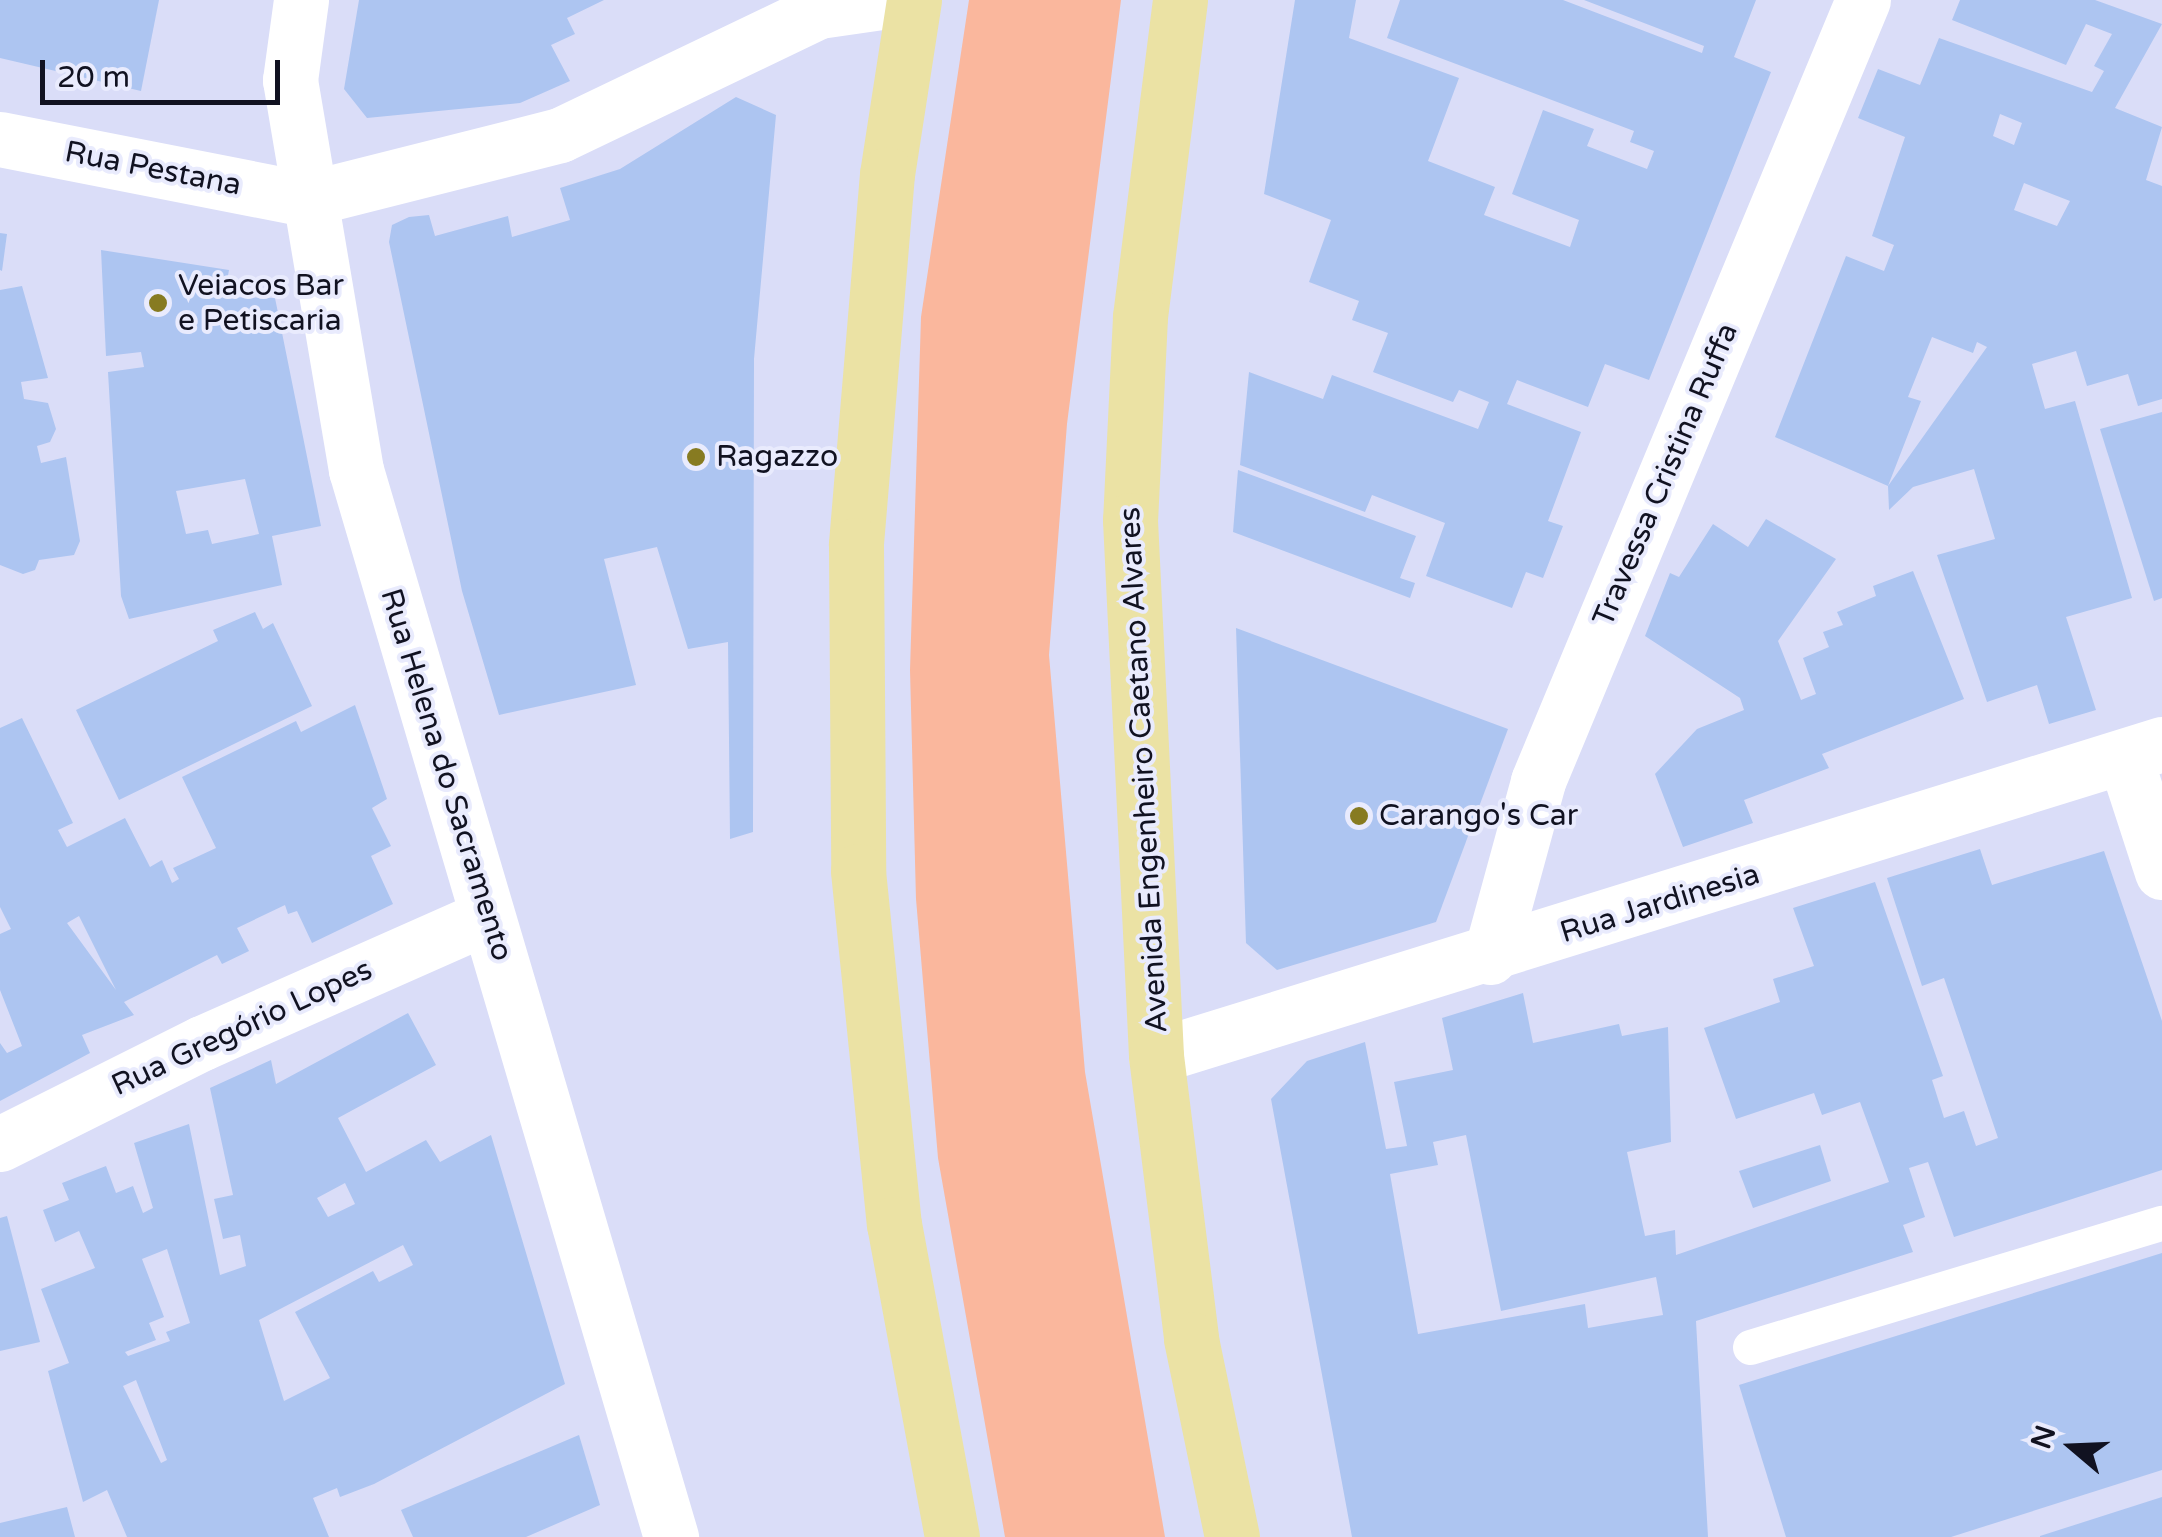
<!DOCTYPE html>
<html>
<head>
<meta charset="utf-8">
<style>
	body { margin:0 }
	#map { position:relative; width:2162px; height:1537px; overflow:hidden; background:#daddf8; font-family:"Varela Round",sans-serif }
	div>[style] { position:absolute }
	.green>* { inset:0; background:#fab79d }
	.building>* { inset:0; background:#adc5f1 }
	.service>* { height:35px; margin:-17.5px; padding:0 17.5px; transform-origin:17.5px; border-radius:17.5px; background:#fff }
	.minor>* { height:55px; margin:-27.5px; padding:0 27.5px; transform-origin:27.5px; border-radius:27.5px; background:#fff }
	.tertiary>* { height:55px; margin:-27.5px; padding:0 27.5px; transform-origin:27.5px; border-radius:27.5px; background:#fff }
	.primary>* { height:55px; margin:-27.5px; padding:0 27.5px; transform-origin:27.5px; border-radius:27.5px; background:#ebe2a4 }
	.dots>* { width:28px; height:28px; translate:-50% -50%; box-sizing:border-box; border:5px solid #e9ebfd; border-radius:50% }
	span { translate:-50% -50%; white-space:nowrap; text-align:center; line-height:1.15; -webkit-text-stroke:8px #e9ebfd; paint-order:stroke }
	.street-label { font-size:30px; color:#111221 }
	.poi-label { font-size:30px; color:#111221 }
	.left { translate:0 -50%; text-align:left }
	.north { position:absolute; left:2022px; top:1397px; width:100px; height:100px; -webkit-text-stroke:8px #e9ebfd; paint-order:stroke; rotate:289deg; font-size:28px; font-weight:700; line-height:40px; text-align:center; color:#111221 }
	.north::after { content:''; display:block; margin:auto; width:35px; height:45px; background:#111221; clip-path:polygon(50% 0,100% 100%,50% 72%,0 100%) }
	.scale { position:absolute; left:40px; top:60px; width:240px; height:45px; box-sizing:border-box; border:5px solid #111221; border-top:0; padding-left:12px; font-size:30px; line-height:35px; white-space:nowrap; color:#111221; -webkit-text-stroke:8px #e9ebfd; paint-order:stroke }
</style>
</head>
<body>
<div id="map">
	<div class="green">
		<i style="clip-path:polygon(969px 0,1121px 0,1067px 424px,1049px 655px,1085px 1072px,1165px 1537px,1005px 1537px,938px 1158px,916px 899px,910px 670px,921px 317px)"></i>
	</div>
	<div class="building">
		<i style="clip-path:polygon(0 0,159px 0,141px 91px,0 58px)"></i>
		<i style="clip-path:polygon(359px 0,604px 0,567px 18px,575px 34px,551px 45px,570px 81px,520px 103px,367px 118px,344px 89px)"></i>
		<i style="clip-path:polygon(1295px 0,1356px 0,1349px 38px,1459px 78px,1428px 161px,1495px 187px,1484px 215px,1570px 247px,1579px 220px,1512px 194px,1543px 110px,1594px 129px,1587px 146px,1647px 169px,1654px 151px,1630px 142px,1634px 131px,1387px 38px,1400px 0,1563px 0,1702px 53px,1704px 46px,1584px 0,1756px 0,1734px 57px,1771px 72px,1649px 380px,1605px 364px,1588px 407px,1517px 380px,1507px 404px,1581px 432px,1548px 521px,1563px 526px,1543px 578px,1526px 572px,1512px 608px,1426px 576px,1445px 523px,1372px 495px,1365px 512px,1240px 465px,1249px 372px,1323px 399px,1332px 375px,1478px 429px,1489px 402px,1459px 390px,1453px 402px,1373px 372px,1388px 333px,1352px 320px,1359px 301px,1309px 282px,1331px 220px,1264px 194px)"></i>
		<i style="clip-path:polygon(evenodd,1960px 0,2095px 0,2162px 24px,2115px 108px,2162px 127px,2146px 180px,2162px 186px,2162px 399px,2138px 406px,2128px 374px,2087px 386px,2076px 351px,2032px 364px,2045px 409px,2075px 401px,2132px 598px,2066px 617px,2096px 710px,2049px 724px,2037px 685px,1987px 702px,1937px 555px,1995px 539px,1974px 469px,1913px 487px,1889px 510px,1888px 486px,1775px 437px,1846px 256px,1884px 271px,1894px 245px,1872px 236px,1905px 137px,1858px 118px,1878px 69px,1920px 85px,1939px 38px,2092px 92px,2104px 71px,2094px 66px,2112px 34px,2086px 24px,2066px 65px,1952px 20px,1960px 0,2000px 114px,2022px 123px,2014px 145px,1993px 136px,2000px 114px,1960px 0,2024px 183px,2070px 201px,2057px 226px,2014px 210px,2024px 183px,1960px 0,1932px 337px,1973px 353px,1977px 342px,1987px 347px,1888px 486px,1921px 401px,1908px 397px,1932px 337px)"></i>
		<i style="clip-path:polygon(736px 97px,776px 115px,754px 359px,753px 832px,730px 839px,728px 642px,688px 649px,657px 547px,604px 559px,636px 685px,499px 715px,462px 591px,389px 242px,392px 225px,409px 217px,429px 215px,435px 236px,508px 216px,512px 237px,570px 220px,560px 188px,620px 169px)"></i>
		<i style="clip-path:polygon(0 233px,7px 234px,2px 271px,0 270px)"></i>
		<i style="clip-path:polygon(evenodd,101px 250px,229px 270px,224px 297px,275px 298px,321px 526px,272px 536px,282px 585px,129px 619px,121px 596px,108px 372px,144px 367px,141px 352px,106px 356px,101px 250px,245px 479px,259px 534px,212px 544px,208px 530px,186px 534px,176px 491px,245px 479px)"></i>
		<i style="clip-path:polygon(22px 286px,48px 378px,21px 382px,24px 399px,48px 403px,56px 429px,50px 442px,37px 446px,41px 463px,66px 457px,80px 541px,74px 555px,39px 560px,35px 570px,23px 574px,0 565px,0 290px)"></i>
		<i style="clip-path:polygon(2162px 412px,2162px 598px,2154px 601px,2100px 429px)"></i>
		<i style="clip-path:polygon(1238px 470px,1416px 536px,1400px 578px,1415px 583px,1410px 598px,1233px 532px)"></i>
		<i style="clip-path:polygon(1766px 519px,1836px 559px,1778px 641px,1801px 700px,1816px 694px,1803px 658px,1829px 647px,1823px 632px,1843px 625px,1837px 612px,1876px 596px,1873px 586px,1913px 571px,1964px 699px,1822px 754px,1829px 768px,1744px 800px,1753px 823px,1683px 847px,1655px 774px,1697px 729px,1744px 710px,1740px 698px,1645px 636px,1670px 573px,1679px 577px,1713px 524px,1748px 547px)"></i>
		<i style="clip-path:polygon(255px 612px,263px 629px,273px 623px,312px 706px,119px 800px,76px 710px,218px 641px,213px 630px)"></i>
		<i style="clip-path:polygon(1236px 628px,1508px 729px,1436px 922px,1277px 970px,1246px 943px)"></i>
		<i style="clip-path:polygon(evenodd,355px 705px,387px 799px,372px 808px,391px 846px,371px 856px,393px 904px,312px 943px,297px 911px,288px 914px,285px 905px,237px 928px,249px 951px,222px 964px,217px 955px,124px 1002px,134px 1015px,82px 1035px,90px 1053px,0 1101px,0 1043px,7px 1053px,22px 1046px,0 990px,0 934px,11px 929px,0 907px,0 728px,22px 718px,73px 823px,58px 830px,67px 847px,125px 818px,150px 867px,162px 860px,172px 883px,179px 879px,173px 868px,216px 848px,182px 777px,296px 721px,301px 732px,355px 705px,79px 916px,116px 990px,67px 923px,79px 916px)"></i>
		<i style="clip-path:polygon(evenodd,1980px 849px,1992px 885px,2104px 851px,2162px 1021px,2162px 1170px,1954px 1237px,1928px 1162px,1909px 1168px,1925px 1217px,1903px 1225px,1913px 1252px,1696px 1321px,1708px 1537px,1352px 1537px,1271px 1099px,1307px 1061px,1365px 1042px,1386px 1149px,1407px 1146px,1394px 1082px,1453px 1070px,1442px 1018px,1523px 993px,1533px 1043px,1619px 1024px,1622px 1036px,1668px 1027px,1671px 1142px,1627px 1152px,1645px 1236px,1675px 1230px,1676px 1255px,1889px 1182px,1860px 1102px,1822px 1115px,1814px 1093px,1736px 1119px,1704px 1028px,1780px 1002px,1773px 979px,1814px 966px,1793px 908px,1875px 882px,1943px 1076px,1932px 1080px,1944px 1118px,1964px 1111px,1976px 1146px,1998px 1138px,1944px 978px,1922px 986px,1887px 878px,1980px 849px,1466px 1135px,1501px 1311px,1656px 1277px,1663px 1315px,1588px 1328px,1585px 1304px,1418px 1334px,1390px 1174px,1438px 1165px,1433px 1142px,1466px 1135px)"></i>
		<i style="clip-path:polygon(evenodd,408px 1013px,436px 1065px,338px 1118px,366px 1172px,426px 1140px,440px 1162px,491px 1135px,565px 1384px,374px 1484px,340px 1497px,337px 1488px,313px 1498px,329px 1537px,127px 1537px,107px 1490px,83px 1502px,48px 1371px,69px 1363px,41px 1289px,95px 1268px,79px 1231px,55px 1242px,43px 1210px,69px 1200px,62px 1183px,106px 1166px,116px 1193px,133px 1186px,143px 1213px,153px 1208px,134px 1143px,189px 1124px,220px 1275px,246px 1266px,240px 1235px,223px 1239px,214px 1199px,233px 1195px,210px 1088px,271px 1060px,276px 1084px,408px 1013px,345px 1183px,355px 1204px,328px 1217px,317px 1198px,345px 1183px,408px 1013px,403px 1245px,413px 1265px,379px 1282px,373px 1271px,295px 1312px,330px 1378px,284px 1401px,259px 1320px,403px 1245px,408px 1013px,167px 1249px,190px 1323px,166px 1332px,170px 1341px,128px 1356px,125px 1352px,156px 1340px,149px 1323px,164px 1317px,142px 1259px,167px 1249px,408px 1013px,136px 1380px,167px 1460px,161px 1463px,123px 1386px,136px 1380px)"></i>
		<i style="clip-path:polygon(1820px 1145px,1831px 1181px,1753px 1208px,1739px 1171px)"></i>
		<i style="clip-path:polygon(7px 1216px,40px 1342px,0 1351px,0 1218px)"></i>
		<i style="clip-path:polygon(2162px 1253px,2162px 1470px,1951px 1537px,1786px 1537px,1739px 1385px)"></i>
		<i style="clip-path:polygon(579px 1435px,600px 1505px,526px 1537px,413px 1537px,401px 1510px)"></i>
		<i style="clip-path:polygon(2162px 1497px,2162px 1537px,2040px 1537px,2040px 1536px)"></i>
		<i style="clip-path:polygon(67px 1507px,75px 1537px,0 1537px,0 1523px)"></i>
	</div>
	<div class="service">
		<i style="left:1750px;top:1347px;width:430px;rotate:-16.8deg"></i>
	</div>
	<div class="minor">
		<i style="left:0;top:139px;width:313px;rotate:11.1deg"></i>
		<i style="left:307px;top:199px;width:261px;rotate:-14.2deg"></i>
		<i style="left:560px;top:135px;width:287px;rotate:-25.6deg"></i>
		<i style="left:819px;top:11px;width:77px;rotate:-8.2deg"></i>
		<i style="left:2125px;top:758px;width:120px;rotate:72deg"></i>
		<i style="left:1490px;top:957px;width:182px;rotate:-74.7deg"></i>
		<i style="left:1538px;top:781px;width:846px;rotate:-67.41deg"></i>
		<i style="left:1156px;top:1056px;width:1053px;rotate:-17.23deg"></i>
		<i style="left:0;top:1144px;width:226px;rotate:-26.6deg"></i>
		<i style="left:202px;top:1043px;width:311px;rotate:-23.9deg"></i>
	</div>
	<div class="tertiary">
		<i style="left:301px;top:0;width:81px;rotate:97.8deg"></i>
		<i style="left:290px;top:80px;width:396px;rotate:80.4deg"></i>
		<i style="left:356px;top:470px;width:1113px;rotate:73.55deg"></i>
	</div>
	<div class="primary">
		<i style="left:914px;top:0;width:176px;rotate:98.8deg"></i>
		<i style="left:887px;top:174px;width:372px;rotate:94.8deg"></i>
		<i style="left:856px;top:545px;width:326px;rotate:89.6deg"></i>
		<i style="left:858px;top:871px;width:355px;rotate:84.2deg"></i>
		<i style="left:894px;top:1224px;width:318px;rotate:79.5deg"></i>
		<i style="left:1180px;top:0;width:320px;rotate:97.2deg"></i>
		<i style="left:1140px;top:317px;width:203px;rotate:92.8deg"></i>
		<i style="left:1130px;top:520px;width:537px;rotate:87.22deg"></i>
		<i style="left:1156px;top:1056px;width:285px;rotate:82.9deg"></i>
		<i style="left:1191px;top:1339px;width:202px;rotate:78.3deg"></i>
	</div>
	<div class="dots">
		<i style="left:158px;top:303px;background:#877b21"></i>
		<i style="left:696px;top:457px;background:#877b21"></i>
		<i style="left:1359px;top:816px;background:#877b21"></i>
	</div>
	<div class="street-label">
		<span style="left:153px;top:169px;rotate:11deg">Rua Pestana</span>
		<span style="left:1666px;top:475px;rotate:-67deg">Travessa Cristina Ruffa</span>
		<span style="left:1144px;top:770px;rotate:-93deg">Avenida Engenheiro Caetano Alvares</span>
		<span style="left:446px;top:775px;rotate:73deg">Rua Helena do Sacramento</span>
		<span style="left:1660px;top:904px;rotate:-17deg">Rua Jardinesia</span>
		<span style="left:242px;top:1028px;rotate:-25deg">Rua Gregório Lopes</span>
	</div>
	<div class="poi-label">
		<span class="left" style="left:178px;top:303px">Veiacos Bar<br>e Petiscaria</span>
		<span class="left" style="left:716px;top:457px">Ragazzo</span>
		<span class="left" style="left:1379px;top:816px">Carango's Car</span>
	</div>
	<div class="north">N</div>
	<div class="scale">20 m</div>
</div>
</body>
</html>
